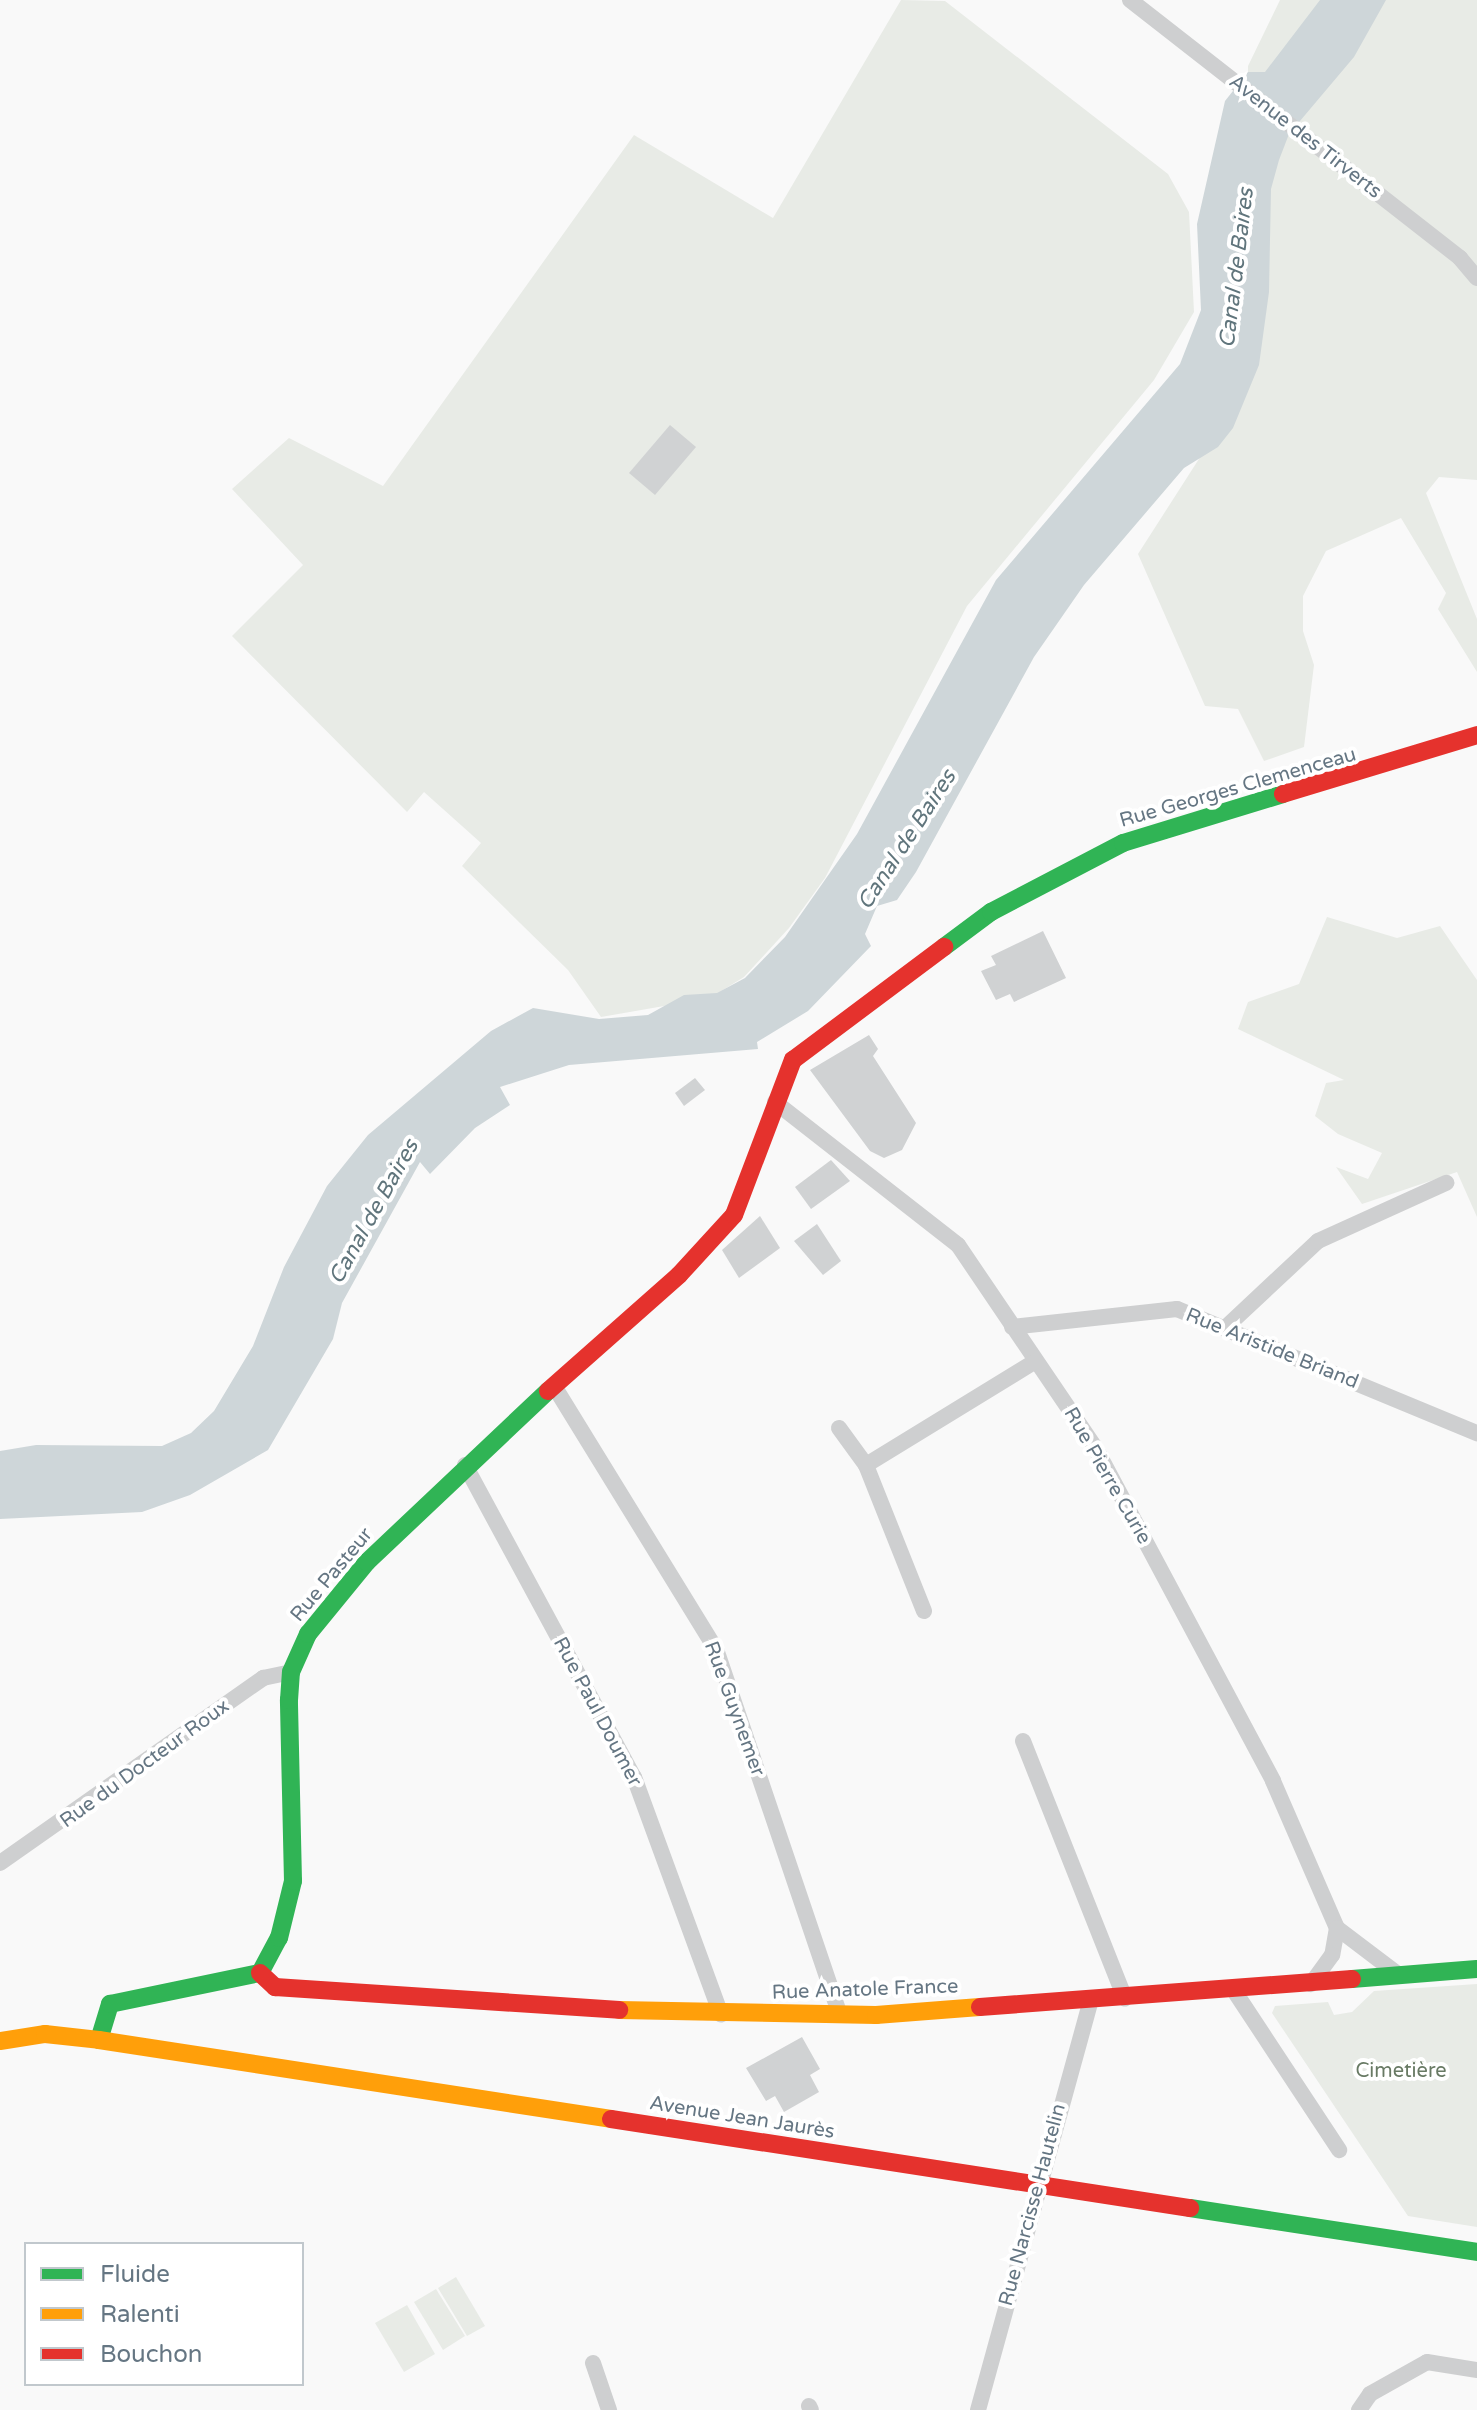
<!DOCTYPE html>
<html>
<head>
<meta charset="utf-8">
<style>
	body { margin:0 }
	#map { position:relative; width:1477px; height:2410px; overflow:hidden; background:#f9f9f9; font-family:"Varela Round",sans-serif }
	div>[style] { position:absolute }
	.green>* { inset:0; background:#e8ebe6 }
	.water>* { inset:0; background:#ced6d9 }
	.building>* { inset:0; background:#d0d2d3 }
	.street>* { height:16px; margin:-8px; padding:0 8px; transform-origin:8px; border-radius:8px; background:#cecfd0 }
	.fast>* { height:18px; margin:-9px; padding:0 9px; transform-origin:9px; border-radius:9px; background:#30b455 }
	.slow>* { height:18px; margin:-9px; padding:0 9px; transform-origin:9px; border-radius:9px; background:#ff9f0a }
	.jam>* { height:18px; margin:-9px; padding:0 9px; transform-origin:9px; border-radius:9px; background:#e5322d }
	span { translate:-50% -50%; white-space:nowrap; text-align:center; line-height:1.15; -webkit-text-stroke:8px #fff; paint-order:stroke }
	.street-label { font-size:20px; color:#657683 }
	.park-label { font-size:20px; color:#687a64 }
	.water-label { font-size:22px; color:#60757c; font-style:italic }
	.legend { position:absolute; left:24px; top:2242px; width:280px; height:144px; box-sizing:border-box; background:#fff; border:2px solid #c1c8cd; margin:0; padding:10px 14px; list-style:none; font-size:24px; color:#657683 }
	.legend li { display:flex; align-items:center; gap:16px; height:40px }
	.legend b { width:40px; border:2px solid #c1c8cd }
</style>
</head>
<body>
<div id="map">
	<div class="green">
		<i style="clip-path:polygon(901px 0,945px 1px,1168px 174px,1189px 212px,1194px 312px,1154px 380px,967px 606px,825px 878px,789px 928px,744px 977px,710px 998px,601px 1017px,568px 970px,462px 866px,481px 843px,424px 792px,407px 812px,232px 636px,303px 565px,232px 489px,289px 438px,383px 486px,634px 135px,773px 218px)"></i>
		<i style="clip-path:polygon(1280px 0,1477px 0,1477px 480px,1439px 477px,1426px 493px,1477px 619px,1477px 672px,1438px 609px,1446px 593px,1401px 518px,1326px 551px,1303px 596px,1303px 631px,1314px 665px,1304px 747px,1264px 761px,1238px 709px,1205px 706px,1138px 554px,1247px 384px,1248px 66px)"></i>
		<i style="clip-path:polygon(1327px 917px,1397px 938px,1440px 926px,1477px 980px,1477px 1217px,1457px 1172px,1362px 1204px,1336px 1167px,1368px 1179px,1382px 1153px,1338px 1134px,1315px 1116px,1326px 1083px,1344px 1080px,1238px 1029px,1248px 1002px,1299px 984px)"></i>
		<i style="clip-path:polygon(1477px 1984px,1477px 2227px,1408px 2216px,1272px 2013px,1275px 2006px,1328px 2002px,1334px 2015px,1352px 2012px,1374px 1991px)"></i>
		<i style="clip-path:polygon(456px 2277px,485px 2326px,467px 2336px,438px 2288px)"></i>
		<i style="clip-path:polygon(436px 2289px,465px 2336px,443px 2350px,414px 2302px)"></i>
		<i style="clip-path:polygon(407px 2305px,435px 2354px,404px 2372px,375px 2323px)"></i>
	</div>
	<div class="water">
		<i style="clip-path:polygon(1320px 0,1386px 0,1354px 57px,1289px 134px,1279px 160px,1271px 189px,1269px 292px,1259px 365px,1233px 428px,1218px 447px,1184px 468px,1084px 585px,1034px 657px,916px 872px,897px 900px,877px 906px,865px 934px,871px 946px,808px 1011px,757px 1042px,758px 1049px,569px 1065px,500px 1087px,510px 1105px,475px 1128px,430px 1174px,420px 1162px,342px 1303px,333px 1339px,268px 1450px,190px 1495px,142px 1512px,0 1519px,0 1451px,36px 1445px,162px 1446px,191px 1433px,214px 1411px,253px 1346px,284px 1267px,327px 1186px,368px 1135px,491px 1031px,533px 1008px,599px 1019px,648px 1015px,684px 995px,717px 993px,745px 978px,785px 937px,857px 834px,996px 580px,1180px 364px,1201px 310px,1197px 224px,1225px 101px,1248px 72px,1265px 72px)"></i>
	</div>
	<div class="building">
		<i style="clip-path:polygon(670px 425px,696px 447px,655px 495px,629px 473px)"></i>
		<i style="clip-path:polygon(1043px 931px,1066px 978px,1014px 1002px,1010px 994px,996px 1000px,981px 971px,996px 965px,991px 956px)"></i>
		<i style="clip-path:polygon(869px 1035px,878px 1049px,873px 1056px,916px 1123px,902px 1150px,884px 1158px,870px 1151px,810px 1070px)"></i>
		<i style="clip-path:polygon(695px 1078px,705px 1090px,684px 1106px,675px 1093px)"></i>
		<i style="clip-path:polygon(831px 1160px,850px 1181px,811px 1209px,795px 1187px)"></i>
		<i style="clip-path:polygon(760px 1216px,780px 1248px,739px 1278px,722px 1250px)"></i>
		<i style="clip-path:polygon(817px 1224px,841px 1261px,823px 1275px,794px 1241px)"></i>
		<i style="clip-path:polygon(802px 2037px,820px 2069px,810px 2075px,819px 2092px,784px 2112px,775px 2096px,766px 2101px,746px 2068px)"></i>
	</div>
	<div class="street">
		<i style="left:1130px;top:0;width:419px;rotate:38deg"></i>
		<i style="left:1460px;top:258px;width:26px;rotate:50deg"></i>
		<i style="left:775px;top:1102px;width:232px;rotate:38deg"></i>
		<i style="left:958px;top:1245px;width:244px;rotate:55.9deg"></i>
		<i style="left:1095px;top:1447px;width:378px;rotate:61.9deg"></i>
		<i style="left:1273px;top:1781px;width:160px;rotate:66.5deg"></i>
		<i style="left:1337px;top:1928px;width:27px;rotate:100deg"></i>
		<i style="left:1332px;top:1955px;width:36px;rotate:126deg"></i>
		<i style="left:1012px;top:1327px;width:166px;rotate:-6.2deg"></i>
		<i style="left:1177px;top:1309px;width:325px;rotate:22.5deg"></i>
		<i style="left:1225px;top:1328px;width:127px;rotate:-43.1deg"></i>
		<i style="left:1318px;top:1241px;width:141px;rotate:-24.4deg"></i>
		<i style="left:554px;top:1386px;width:309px;rotate:58.4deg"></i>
		<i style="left:716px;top:1649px;width:386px;rotate:71.3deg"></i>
		<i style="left:839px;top:1428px;width:46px;rotate:53.9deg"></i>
		<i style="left:465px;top:1465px;width:355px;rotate:61.6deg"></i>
		<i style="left:634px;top:1777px;width:253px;rotate:69.9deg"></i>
		<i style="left:924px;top:1611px;width:157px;rotate:-111.7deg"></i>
		<i style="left:866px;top:1465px;width:199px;rotate:-31.5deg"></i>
		<i style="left:1023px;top:1741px;width:277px;rotate:68.4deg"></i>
		<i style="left:0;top:1863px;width:322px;rotate:-35.1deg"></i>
		<i style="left:263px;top:1678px;width:29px;rotate:-12deg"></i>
		<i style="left:1337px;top:1928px;width:78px;rotate:37.2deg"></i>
		<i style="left:1233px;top:1989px;width:193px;rotate:56.6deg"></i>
		<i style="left:593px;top:2363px;width:50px;rotate:71.2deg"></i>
		<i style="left:809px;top:2406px;width:4px;rotate:63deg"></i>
		<i style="left:978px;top:2410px;width:424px;rotate:-74.6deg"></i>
		<i style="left:1359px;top:2410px;width:19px;rotate:-55deg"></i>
		<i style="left:1370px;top:2394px;width:65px;rotate:-29.3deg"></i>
		<i style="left:1427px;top:2362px;width:51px;rotate:9.1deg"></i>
	</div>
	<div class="fast">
		<i style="left:944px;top:947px;width:59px;rotate:-36.7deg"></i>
		<i style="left:991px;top:912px;width:149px;rotate:-27.6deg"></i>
		<i style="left:1123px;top:843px;width:167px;rotate:-17deg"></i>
		<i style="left:260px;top:1973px;width:40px;rotate:-62deg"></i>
		<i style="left:279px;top:1938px;width:59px;rotate:-76.2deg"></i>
		<i style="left:293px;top:1881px;width:181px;rotate:-91.3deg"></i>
		<i style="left:289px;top:1700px;width:28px;rotate:-86deg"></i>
		<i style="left:291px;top:1672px;width:42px;rotate:-65.9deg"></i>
		<i style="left:308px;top:1634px;width:93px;rotate:-50.7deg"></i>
		<i style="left:367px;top:1562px;width:249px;rotate:-43.4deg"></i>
		<i style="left:1352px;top:1979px;width:125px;rotate:-4.6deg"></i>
		<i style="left:99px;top:2040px;width:38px;rotate:-73deg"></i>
		<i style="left:110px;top:2004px;width:153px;rotate:-11.7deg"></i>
		<i style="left:1190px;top:2208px;width:290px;rotate:8.7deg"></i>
	</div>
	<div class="slow">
		<i style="left:619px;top:2010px;width:257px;rotate:1.1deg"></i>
		<i style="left:876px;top:2015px;width:104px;rotate:-4.4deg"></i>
		<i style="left:0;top:2041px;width:46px;rotate:-8.8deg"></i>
		<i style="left:45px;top:2034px;width:54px;rotate:6.3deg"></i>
		<i style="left:99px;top:2040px;width:518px;rotate:8.77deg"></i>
	</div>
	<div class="jam">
		<i style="left:1283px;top:794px;width:203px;rotate:-16.9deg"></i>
		<i style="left:548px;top:1391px;width:175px;rotate:-41.5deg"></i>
		<i style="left:679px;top:1275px;width:81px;rotate:-47.5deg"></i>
		<i style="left:734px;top:1215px;width:166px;rotate:-69.2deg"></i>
		<i style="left:793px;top:1060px;width:189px;rotate:-36.8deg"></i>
		<i style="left:260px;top:1973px;width:21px;rotate:43deg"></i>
		<i style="left:275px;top:1987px;width:345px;rotate:3.8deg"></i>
		<i style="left:980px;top:2007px;width:373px;rotate:-4.3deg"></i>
		<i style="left:611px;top:2119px;width:586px;rotate:8.74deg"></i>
	</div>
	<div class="street-label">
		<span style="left:1305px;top:137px;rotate:38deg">Avenue des Tirverts</span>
		<span style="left:1238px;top:788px;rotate:-16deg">Rue Georges Clemenceau</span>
		<span style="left:1272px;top:1349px;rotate:22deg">Rue Aristide Briand</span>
		<span style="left:1107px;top:1476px;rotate:60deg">Rue Pierre Curie</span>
		<span style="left:332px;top:1575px;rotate:-50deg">Rue Pasteur</span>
		<span style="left:734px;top:1709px;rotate:70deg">Rue Guynemer</span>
		<span style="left:597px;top:1712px;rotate:62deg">Rue Paul Doumer</span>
		<span style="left:145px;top:1764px;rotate:-36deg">Rue du Docteur Roux</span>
		<span style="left:865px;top:1990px;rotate:-2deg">Rue Anatole France</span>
		<span style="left:742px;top:2118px;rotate:9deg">Avenue Jean Jaurès</span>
		<span style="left:1033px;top:2205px;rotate:-75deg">Rue Narcisse Hautelin</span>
	</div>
	<div class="park-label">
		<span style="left:1401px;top:2071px">Cimetière</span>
	</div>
	<div class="water-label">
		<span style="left:1237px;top:268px;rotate:-83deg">Canal de Baires</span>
		<span style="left:907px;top:840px;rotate:-57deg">Canal de Baires</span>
		<span style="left:374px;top:1212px;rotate:-61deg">Canal de Baires</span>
	</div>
	<ul class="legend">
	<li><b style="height:10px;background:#30b455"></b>Fluide</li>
	<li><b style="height:10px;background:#ff9f0a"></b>Ralenti</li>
	<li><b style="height:10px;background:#e5322d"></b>Bouchon</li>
	</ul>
</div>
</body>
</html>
